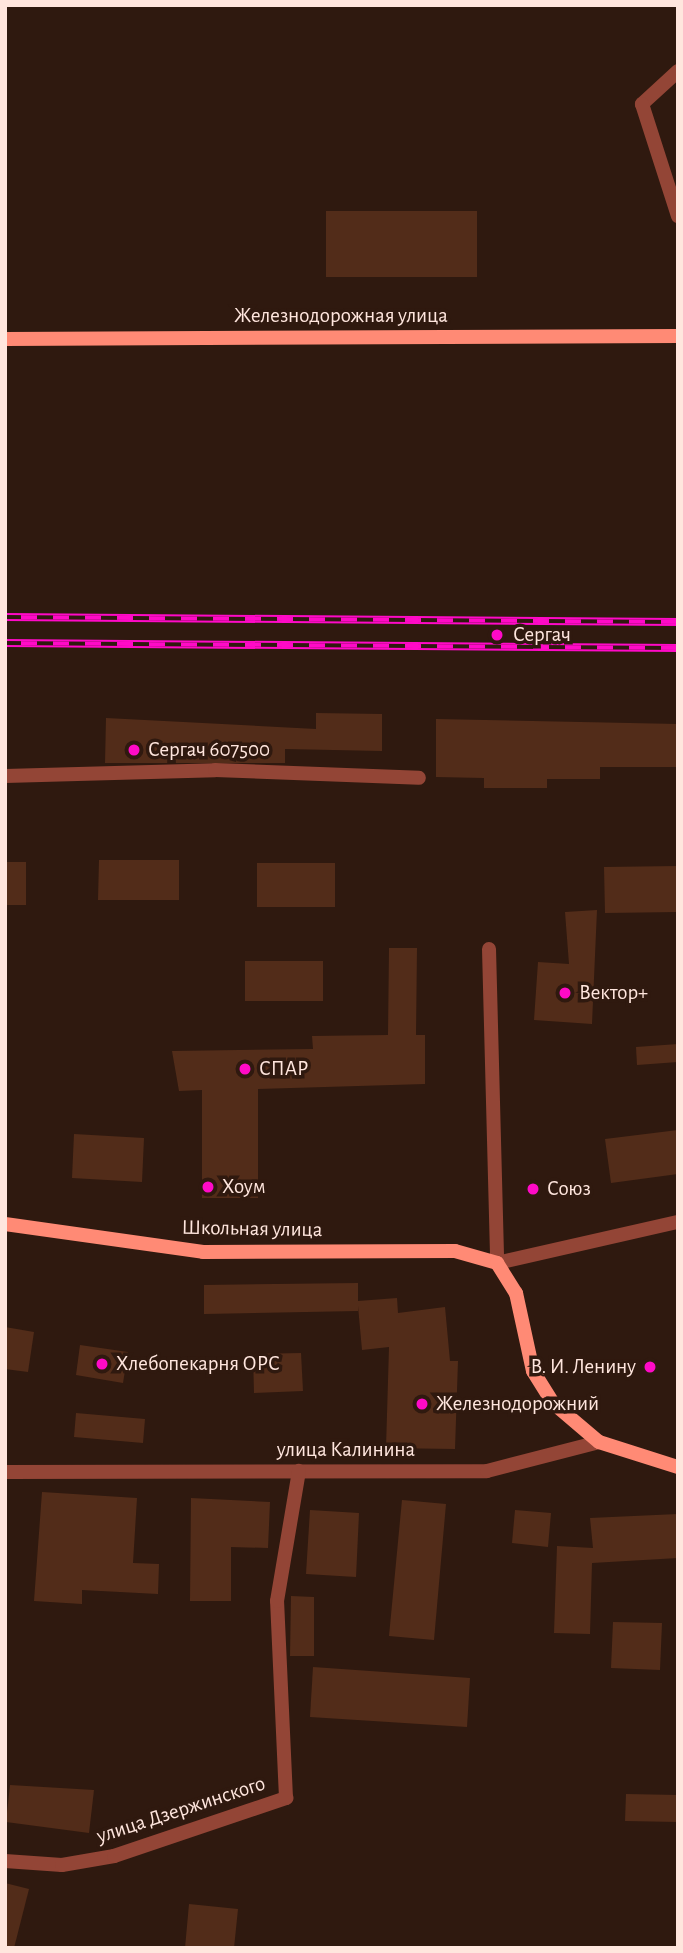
<!DOCTYPE html>
<html>
<head>
<meta charset="utf-8">
<style>
	body { margin:0 }
	#map { position:relative; width:683px; height:1953px; overflow:hidden; background:#2f190f; font-family:"Alegreya Sans",sans-serif }
	div>[style] { position:absolute }
	.building>* { inset:0; background:#522c19 }
	.street>* { height:14px; margin:-7px; padding:0 7px; transform-origin:7px; border-radius:7px; background:#934536 }
	.secondary>* { height:14px; margin:-7px; padding:0 7px; transform-origin:7px; border-radius:7px; background:#ff8a75 }
	.rail>* { height:8px; margin-top:-4px; transform-origin:0; background:repeating-linear-gradient(90deg,#2f190f 0 16px,#ff0ac7 0 32px); box-sizing:border-box; border-block:2px solid #ff0ac7 }
	.dots>* { width:19px; height:19px; translate:-50% -50%; box-sizing:border-box; border:4px solid #2f190f; border-radius:50% }
	span { translate:-50% -50%; white-space:nowrap; text-align:center; line-height:1.15; -webkit-text-stroke:7px #2f190f; paint-order:stroke }
	.street-label { font-size:21px; color:#ffe6de }
	.poi-label { font-size:21px; color:#ffe6de }
	.left { translate:0 -50%; text-align:left }
	.right { translate:-100% -50%; text-align:right }
	.frame { position:absolute; inset:0; border:7px solid #ffe6de; pointer-events:none }
</style>
</head>
<body>
<div id="map">
	<div class="building">
		<i style="clip-path:polygon(326px 211px,477px 211px,477px 277px,326px 277px)"></i>
		<i style="clip-path:polygon(316px 713px,382px 714px,382px 751px,285px 749px,285px 763px,105px 763px,106px 718px,316px 729px)"></i>
		<i style="clip-path:polygon(436px 719px,678px 724px,678px 767px,600px 767px,600px 779px,547px 779px,547px 788px,484px 788px,484px 778px,436px 777px)"></i>
		<i style="clip-path:polygon(99px 860px,179px 860px,179px 900px,98px 900px)"></i>
		<i style="clip-path:polygon(5px 862px,26px 862px,26px 905px,5px 905px)"></i>
		<i style="clip-path:polygon(257px 863px,335px 863px,335px 907px,257px 907px)"></i>
		<i style="clip-path:polygon(678px 866px,678px 912px,605px 913px,604px 867px)"></i>
		<i style="clip-path:polygon(597px 910px,592px 1024px,534px 1020px,538px 962px,569px 964px,565px 912px)"></i>
		<i style="clip-path:polygon(389px 948px,417px 948px,416px 1035px,425px 1035px,425px 1084px,258px 1089px,258px 1198px,202px 1198px,202px 1090px,179px 1091px,172px 1051px,313px 1049px,312px 1036px,388px 1035px)"></i>
		<i style="clip-path:polygon(245px 961px,323px 961px,323px 1001px,245px 1001px)"></i>
		<i style="clip-path:polygon(678px 1044px,678px 1062px,637px 1065px,636px 1047px)"></i>
		<i style="clip-path:polygon(678px 1130px,678px 1174px,611px 1183px,605px 1139px)"></i>
		<i style="clip-path:polygon(74px 1134px,144px 1138px,142px 1182px,72px 1178px)"></i>
		<i style="clip-path:polygon(358px 1283px,358px 1301px,397px 1298px,398px 1313px,445px 1307px,450px 1361px,458px 1361px,455px 1449px,386px 1448px,389px 1347px,362px 1350px,358px 1306px,358px 1311px,204px 1314px,204px 1285px)"></i>
		<i style="clip-path:polygon(5px 1327px,34px 1332px,28px 1372px,5px 1369px)"></i>
		<i style="clip-path:polygon(80px 1345px,128px 1352px,123px 1383px,76px 1375px)"></i>
		<i style="clip-path:polygon(301px 1353px,303px 1391px,254px 1393px,253px 1354px)"></i>
		<i style="clip-path:polygon(76px 1413px,145px 1419px,143px 1443px,74px 1437px)"></i>
		<i style="clip-path:polygon(42px 1492px,137px 1498px,133px 1563px,159px 1564px,158px 1594px,82px 1590px,82px 1604px,34px 1601px)"></i>
		<i style="clip-path:polygon(191px 1498px,270px 1502px,268px 1548px,231px 1547px,231px 1601px,190px 1601px)"></i>
		<i style="clip-path:polygon(402px 1500px,446px 1504px,434px 1640px,389px 1636px)"></i>
		<i style="clip-path:polygon(310px 1510px,359px 1513px,356px 1577px,306px 1574px)"></i>
		<i style="clip-path:polygon(515px 1510px,551px 1513px,548px 1547px,512px 1543px)"></i>
		<i style="clip-path:polygon(678px 1514px,678px 1558px,592px 1563px,590px 1634px,554px 1633px,557px 1546px,593px 1548px,590px 1518px)"></i>
		<i style="clip-path:polygon(291px 1596px,314px 1597px,314px 1656px,290px 1656px)"></i>
		<i style="clip-path:polygon(613px 1622px,662px 1623px,660px 1670px,611px 1668px)"></i>
		<i style="clip-path:polygon(313px 1667px,470px 1678px,467px 1727px,310px 1717px)"></i>
		<i style="clip-path:polygon(10px 1785px,94px 1790px,89px 1833px,6px 1822px)"></i>
		<i style="clip-path:polygon(626px 1794px,678px 1795px,678px 1822px,625px 1821px)"></i>
		<i style="clip-path:polygon(5px 1883px,29px 1889px,14px 1948px,5px 1948px)"></i>
		<i style="clip-path:polygon(189px 1904px,238px 1909px,234px 1948px,185px 1948px)"></i>
	</div>
	<div class="street">
		<i style="left:678px;top:71px;width:49px;rotate:137.5deg"></i>
		<i style="left:642px;top:104px;width:118px;rotate:72.2deg"></i>
		<i style="left:5px;top:776px;width:210px;rotate:-1.6deg"></i>
		<i style="left:215px;top:770px;width:204px;rotate:2.2deg"></i>
		<i style="left:489px;top:949px;width:314px;rotate:88.5deg"></i>
		<i style="left:497px;top:1263px;width:186px;rotate:-12.8deg"></i>
		<i style="left:5px;top:1472px;width:482px;rotate:-0.1deg"></i>
		<i style="left:487px;top:1471px;width:116px;rotate:-14.5deg"></i>
		<i style="left:5px;top:1861px;width:57px;rotate:4deg"></i>
		<i style="left:62px;top:1865px;width:53px;rotate:-9.8deg"></i>
		<i style="left:114px;top:1856px;width:182px;rotate:-18.6deg"></i>
		<i style="left:286px;top:1798px;width:197px;rotate:-92.6deg"></i>
		<i style="left:277px;top:1601px;width:132px;rotate:-80.4deg"></i>
	</div>
	<div class="secondary">
		<i style="left:5px;top:339px;width:673px;rotate:-0.26deg"></i>
		<i style="left:5px;top:1224px;width:200px;rotate:8deg"></i>
		<i style="left:203px;top:1252px;width:252px;rotate:-0.2deg"></i>
		<i style="left:455px;top:1251px;width:44px;rotate:15.9deg"></i>
		<i style="left:497px;top:1263px;width:36px;rotate:58deg"></i>
		<i style="left:516px;top:1293px;width:80px;rotate:77.7deg"></i>
		<i style="left:533px;top:1371px;width:38px;rotate:58deg"></i>
		<i style="left:553px;top:1403px;width:60px;rotate:40.3deg"></i>
		<i style="left:599px;top:1442px;width:83px;rotate:17.6deg"></i>
	</div>
	<div class="rail">
		<i style="left:5px;top:617px;width:673px;rotate:0.43deg"></i>
		<i style="left:5px;top:643px;width:673px;rotate:0.43deg"></i>
	</div>
	<div class="dots">
		<i style="left:497px;top:635px;background:#ff0ac7"></i>
		<i style="left:134px;top:750px;background:#ff0ac7"></i>
		<i style="left:565px;top:993px;background:#ff0ac7"></i>
		<i style="left:245px;top:1069px;background:#ff0ac7"></i>
		<i style="left:208px;top:1187px;background:#ff0ac7"></i>
		<i style="left:533px;top:1189px;background:#ff0ac7"></i>
		<i style="left:102px;top:1364px;background:#ff0ac7"></i>
		<i style="left:650px;top:1367px;background:#ff0ac7"></i>
		<i style="left:422px;top:1404px;background:#ff0ac7"></i>
	</div>
	<div class="street-label">
		<span style="left:341px;top:316px">Железнодорожная улица</span>
		<span style="left:252px;top:1229px;rotate:1deg">Школьная улица</span>
		<span style="left:346px;top:1450px">улица Калинина</span>
		<span style="left:181px;top:1810px;rotate:-18deg">улица Дзержинского</span>
	</div>
	<div class="poi-label">
		<span class="left" style="left:513px;top:635px">Сергач</span>
		<span class="left" style="left:148px;top:750px">Сергач 607500</span>
		<span class="left" style="left:579px;top:993px">Вектор+</span>
		<span class="left" style="left:259px;top:1069px">СПАР</span>
		<span class="left" style="left:222px;top:1187px">Хоум</span>
		<span class="left" style="left:547px;top:1189px">Союз</span>
		<span class="left" style="left:116px;top:1364px">Хлебопекарня ОРС</span>
		<span class="right" style="left:636px;top:1367px">В. И. Ленину</span>
		<span class="left" style="left:436px;top:1404px">Железнодорожний</span>
	</div>
	<div class="frame"></div>
</div>
</body>
</html>
